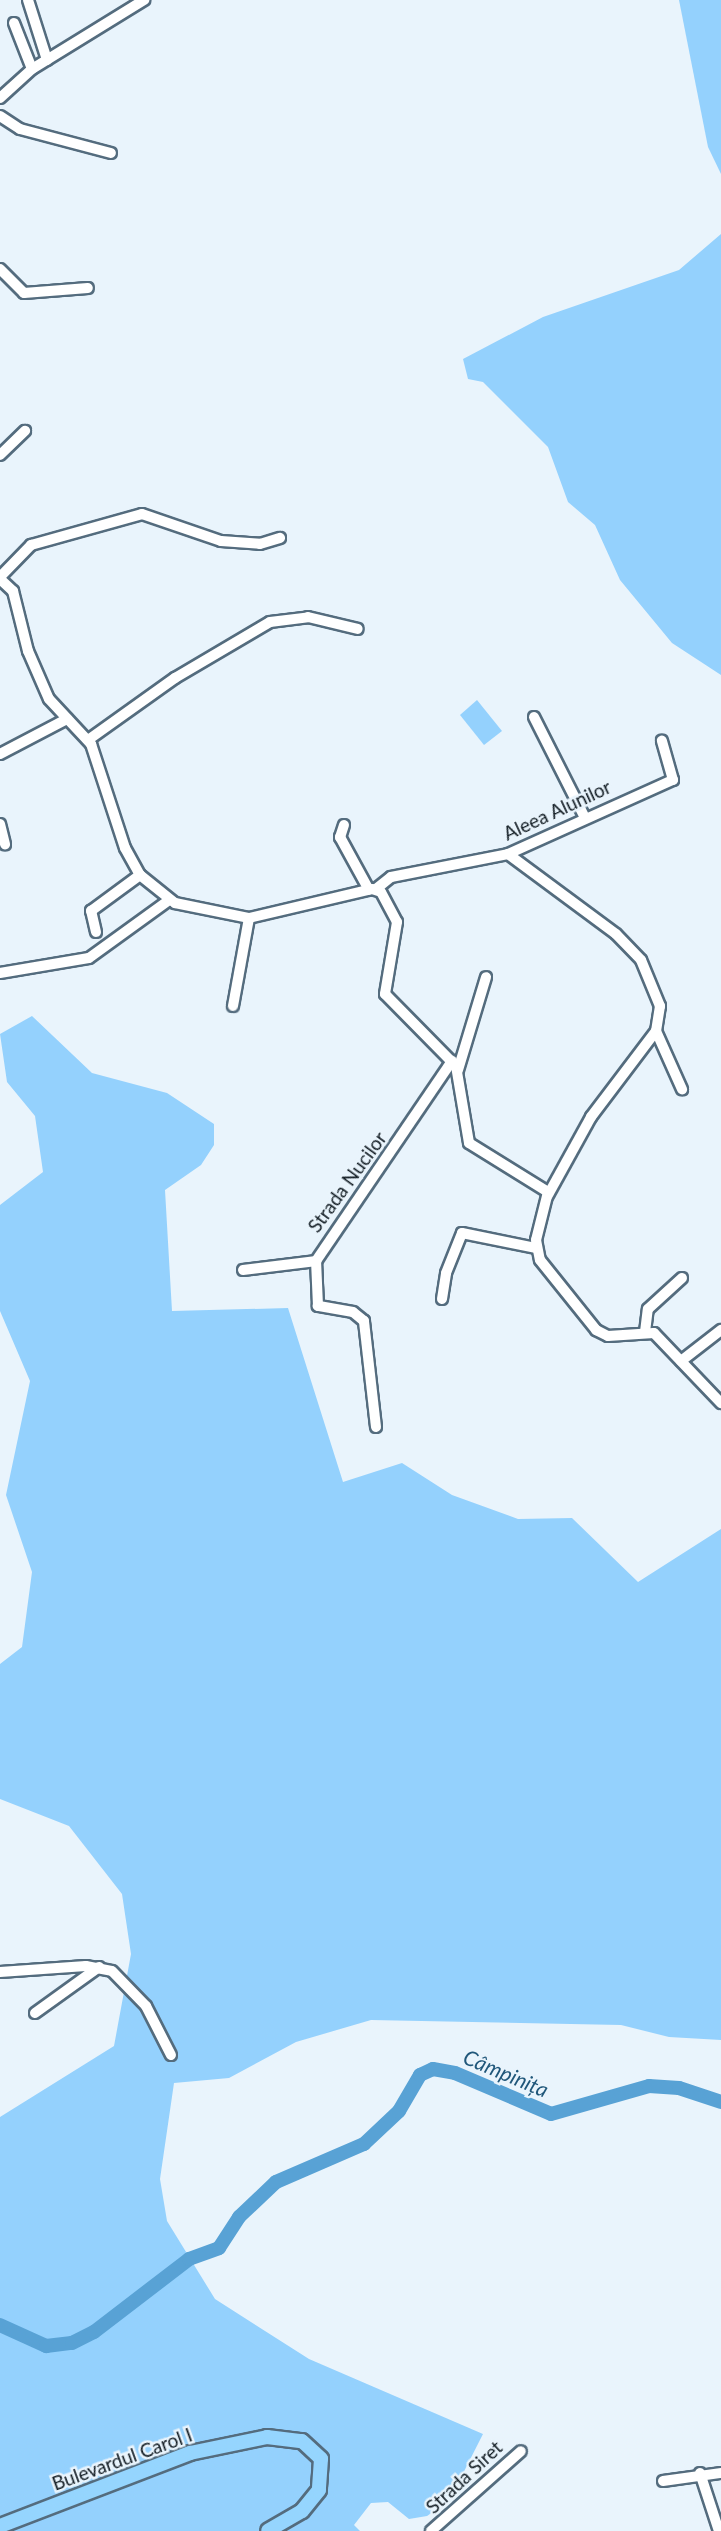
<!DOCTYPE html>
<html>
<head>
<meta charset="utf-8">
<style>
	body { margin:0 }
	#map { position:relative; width:721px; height:2531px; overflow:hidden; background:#e9f4fc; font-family:Lato,sans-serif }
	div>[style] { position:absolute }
	.green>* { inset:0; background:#94d1fd }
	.river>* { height:14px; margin:-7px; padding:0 7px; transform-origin:7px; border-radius:7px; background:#58a2d5 }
	.roads { filter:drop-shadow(2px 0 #546c7e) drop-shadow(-2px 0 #546c7e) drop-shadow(0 2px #546c7e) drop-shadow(0 -2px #546c7e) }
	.minor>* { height:10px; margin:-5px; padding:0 5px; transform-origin:5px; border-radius:5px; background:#fff }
	.major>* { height:14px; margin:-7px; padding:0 7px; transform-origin:7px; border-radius:7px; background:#95d5fe }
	span { translate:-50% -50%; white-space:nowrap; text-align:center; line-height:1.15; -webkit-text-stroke:5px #e9f4fc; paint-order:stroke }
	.street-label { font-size:19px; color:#121c23 }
	.water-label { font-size:21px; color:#20577a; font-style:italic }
</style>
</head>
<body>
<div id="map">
	<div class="green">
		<i style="clip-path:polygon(679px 0,721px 0,721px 174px,708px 147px)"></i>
		<i style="clip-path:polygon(721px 234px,721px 675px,672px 643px,620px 580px,595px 525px,568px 502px,548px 447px,483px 382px,468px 379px,463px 359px,543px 317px,679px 270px)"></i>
		<i style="clip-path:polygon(477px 700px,502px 731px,484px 745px,460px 715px)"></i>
		<i style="clip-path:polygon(32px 1016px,92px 1073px,167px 1093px,214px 1124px,214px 1145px,201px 1165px,165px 1190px,172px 1311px,288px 1308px,343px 1482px,402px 1463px,452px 1495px,518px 1519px,572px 1518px,638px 1582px,721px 1529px,721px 2040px,669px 2037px,621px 2025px,371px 2020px,296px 2042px,229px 2078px,174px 2083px,160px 2179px,167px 2221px,215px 2299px,309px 2359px,483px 2434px,449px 2501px,427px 2516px,409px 2519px,388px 2502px,371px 2503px,354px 2525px,360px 2531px,0 2531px,0 2117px,114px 2046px,131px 1954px,122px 1894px,69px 1826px,0 1799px,0 1664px,22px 1647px,32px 1572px,6px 1495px,30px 1381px,0 1311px,0 1205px,43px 1172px,35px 1116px,7px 1082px,0 1034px)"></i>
	</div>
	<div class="river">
		<i style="left:0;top:2325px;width:51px;rotate:24.5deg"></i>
		<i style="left:46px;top:2346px;width:26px;rotate:-7deg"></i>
		<i style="left:72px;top:2343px;width:25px;rotate:-27deg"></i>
		<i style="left:94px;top:2332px;width:120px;rotate:-37.5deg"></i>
		<i style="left:189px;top:2259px;width:32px;rotate:-20deg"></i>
		<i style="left:219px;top:2248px;width:37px;rotate:-57deg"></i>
		<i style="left:239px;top:2217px;width:51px;rotate:-43.4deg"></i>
		<i style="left:276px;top:2182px;width:96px;rotate:-23.4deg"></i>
		<i style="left:364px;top:2144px;width:48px;rotate:-43.3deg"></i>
		<i style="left:399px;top:2111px;width:42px;rotate:-59.7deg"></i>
		<i style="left:420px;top:2075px;width:14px;rotate:-25deg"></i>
		<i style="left:433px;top:2069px;width:22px;rotate:10deg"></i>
		<i style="left:455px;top:2073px;width:104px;rotate:23.1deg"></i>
		<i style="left:551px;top:2114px;width:102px;rotate:-15.9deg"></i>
		<i style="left:649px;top:2086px;width:30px;rotate:4deg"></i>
		<i style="left:679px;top:2088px;width:44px;rotate:18.4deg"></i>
	</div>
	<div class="roads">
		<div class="minor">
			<i style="left:28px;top:0;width:63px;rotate:72.4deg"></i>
			<i style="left:14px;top:23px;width:49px;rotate:68.6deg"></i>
			<i style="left:0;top:98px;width:43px;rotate:-42.2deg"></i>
			<i style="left:32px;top:69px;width:132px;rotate:-31.6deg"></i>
			<i style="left:0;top:116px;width:24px;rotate:33deg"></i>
			<i style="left:20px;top:129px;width:94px;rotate:14.8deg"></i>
			<i style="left:0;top:269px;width:34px;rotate:45deg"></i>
			<i style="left:24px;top:293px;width:64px;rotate:-4.5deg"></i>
			<i style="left:0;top:455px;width:35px;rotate:-44deg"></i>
			<i style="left:0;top:577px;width:45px;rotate:-45.9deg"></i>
			<i style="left:31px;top:545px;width:115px;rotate:-15.6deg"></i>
			<i style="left:142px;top:514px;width:83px;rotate:18.9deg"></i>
			<i style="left:221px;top:541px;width:39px;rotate:4deg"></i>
			<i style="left:260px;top:544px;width:21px;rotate:-17deg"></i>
			<i style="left:0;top:579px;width:18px;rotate:43deg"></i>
			<i style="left:13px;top:591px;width:62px;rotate:76deg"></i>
			<i style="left:28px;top:651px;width:52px;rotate:66.4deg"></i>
			<i style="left:49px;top:699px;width:62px;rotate:47deg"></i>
			<i style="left:91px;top:744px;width:109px;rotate:71.9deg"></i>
			<i style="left:125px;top:848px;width:31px;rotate:61deg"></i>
			<i style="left:140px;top:875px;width:45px;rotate:38.7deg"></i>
			<i style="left:175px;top:903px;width:76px;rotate:11.5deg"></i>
			<i style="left:249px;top:918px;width:126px;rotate:-13.3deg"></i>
			<i style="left:372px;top:889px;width:9px;rotate:18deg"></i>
			<i style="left:381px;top:892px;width:34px;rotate:62deg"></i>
			<i style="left:397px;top:922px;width:73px;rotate:99.5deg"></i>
			<i style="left:385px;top:994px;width:101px;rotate:45.4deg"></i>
			<i style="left:456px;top:1066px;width:78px;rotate:80.4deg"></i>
			<i style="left:469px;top:1143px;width:93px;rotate:31.8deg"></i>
			<i style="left:548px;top:1192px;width:49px;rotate:104deg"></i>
			<i style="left:536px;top:1240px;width:20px;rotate:79deg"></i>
			<i style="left:540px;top:1260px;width:90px;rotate:51.3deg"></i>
			<i style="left:596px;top:1330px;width:13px;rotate:27deg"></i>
			<i style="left:608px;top:1336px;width:46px;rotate:-3.7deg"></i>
			<i style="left:654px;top:1333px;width:97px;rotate:46.3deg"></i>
			<i style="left:534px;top:717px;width:111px;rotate:63.2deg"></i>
			<i style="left:88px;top:740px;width:107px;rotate:-35.5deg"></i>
			<i style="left:175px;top:678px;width:110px;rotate:-30.5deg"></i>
			<i style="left:270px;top:622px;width:38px;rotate:-7deg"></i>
			<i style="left:308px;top:617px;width:51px;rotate:13.5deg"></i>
			<i style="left:0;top:754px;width:76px;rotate:-27.6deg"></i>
			<i style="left:0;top:824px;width:21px;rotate:76deg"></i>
			<i style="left:344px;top:825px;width:13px;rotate:108deg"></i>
			<i style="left:340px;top:837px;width:60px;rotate:61.3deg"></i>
			<i style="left:508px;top:854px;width:134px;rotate:36.5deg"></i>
			<i style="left:616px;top:934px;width:36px;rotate:46deg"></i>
			<i style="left:641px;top:960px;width:50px;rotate:67.6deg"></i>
			<i style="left:660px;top:1006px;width:25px;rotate:99deg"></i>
			<i style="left:656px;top:1031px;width:108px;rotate:127.1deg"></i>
			<i style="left:591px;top:1117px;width:89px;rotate:118.9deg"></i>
			<i style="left:376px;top:889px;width:19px;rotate:-39deg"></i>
			<i style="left:391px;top:877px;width:119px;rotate:-11.1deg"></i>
			<i style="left:508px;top:854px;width:181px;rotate:-24.2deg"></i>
			<i style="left:673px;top:780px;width:41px;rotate:-105.8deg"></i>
			<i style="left:96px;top:932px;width:22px;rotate:-103deg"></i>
			<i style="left:91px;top:911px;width:61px;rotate:-36.3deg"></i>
			<i style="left:0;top:973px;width:90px;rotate:-9.6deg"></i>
			<i style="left:89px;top:958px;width:99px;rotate:-35.9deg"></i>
			<i style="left:233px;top:1006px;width:89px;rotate:-79.7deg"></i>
			<i style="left:656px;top:1031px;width:64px;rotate:65.9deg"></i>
			<i style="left:458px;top:1070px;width:97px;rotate:-73.2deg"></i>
			<i style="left:243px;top:1270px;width:74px;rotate:-7deg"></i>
			<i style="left:442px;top:1299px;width:26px;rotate:-81deg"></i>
			<i style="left:446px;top:1273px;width:43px;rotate:-68.2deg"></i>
			<i style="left:462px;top:1233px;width:76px;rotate:11.5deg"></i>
			<i style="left:645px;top:1332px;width:23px;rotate:-83deg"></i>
			<i style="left:648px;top:1309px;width:46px;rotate:-42.4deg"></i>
			<i style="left:681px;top:1361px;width:51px;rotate:-37.8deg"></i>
			<i style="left:376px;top:1427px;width:107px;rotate:-96.5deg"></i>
			<i style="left:364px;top:1321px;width:14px;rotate:-141deg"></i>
			<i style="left:353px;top:1312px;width:36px;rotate:-170deg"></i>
			<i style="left:318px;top:1306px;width:45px;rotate:-92.5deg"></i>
			<i style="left:316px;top:1261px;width:242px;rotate:-55.8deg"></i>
			<i style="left:0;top:1972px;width:86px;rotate:-4deg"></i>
			<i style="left:86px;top:1966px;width:26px;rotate:11deg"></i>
			<i style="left:112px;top:1971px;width:49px;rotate:45.8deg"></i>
			<i style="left:146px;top:2006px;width:55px;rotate:63deg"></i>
			<i style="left:35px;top:2013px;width:79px;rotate:-35.7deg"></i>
			<i style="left:700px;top:2473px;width:61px;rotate:71.9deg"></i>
			<i style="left:663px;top:2481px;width:59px;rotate:-7.9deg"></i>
			<i style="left:431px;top:2531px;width:120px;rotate:-41.6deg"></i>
		</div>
		<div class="major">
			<i style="left:0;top:2526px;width:204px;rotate:-21deg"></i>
			<i style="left:190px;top:2453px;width:79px;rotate:-11.7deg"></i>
			<i style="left:267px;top:2437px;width:35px;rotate:7deg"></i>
			<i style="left:302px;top:2441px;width:26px;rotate:43deg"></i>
			<i style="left:321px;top:2459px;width:31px;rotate:94deg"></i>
			<i style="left:319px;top:2490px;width:27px;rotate:129deg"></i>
			<i style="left:302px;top:2511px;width:39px;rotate:150deg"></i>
		</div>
	</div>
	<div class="street-label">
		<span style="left:557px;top:810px;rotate:-25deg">Aleea Alunilor</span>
		<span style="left:347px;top:1182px;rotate:-54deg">Strada Nucilor</span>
		<span style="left:122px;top:2459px;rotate:-20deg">Bulevardul Carol I</span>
		<span style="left:464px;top:2477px;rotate:-43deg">Strada Siret</span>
	</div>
	<div class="water-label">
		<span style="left:506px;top:2073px;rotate:23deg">Câmpinița</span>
	</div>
</div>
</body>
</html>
